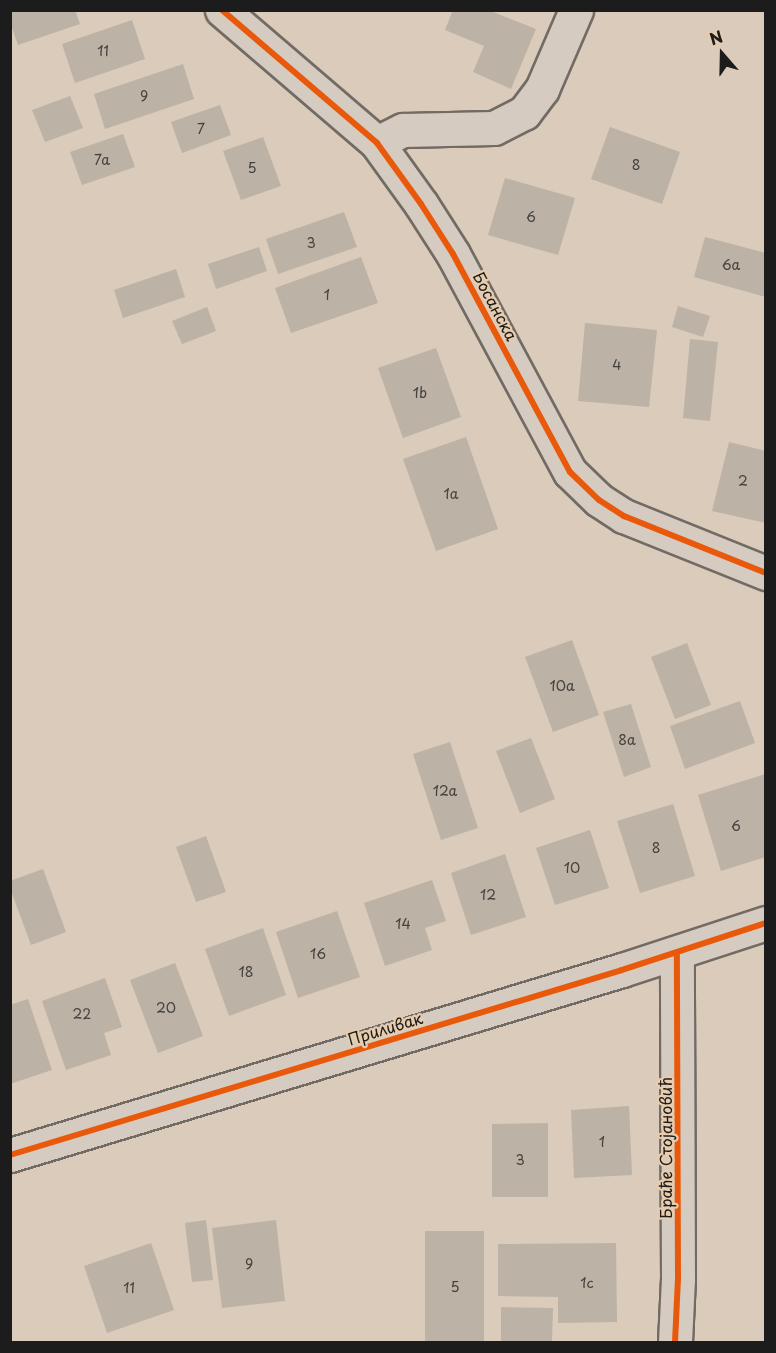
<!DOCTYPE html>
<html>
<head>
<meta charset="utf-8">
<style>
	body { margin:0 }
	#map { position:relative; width:776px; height:1353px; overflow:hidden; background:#dacbbb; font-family:"Playpen Sans",sans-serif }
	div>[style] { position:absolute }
	.building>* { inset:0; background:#bcb2a6 }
	.roads { filter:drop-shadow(2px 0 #726b64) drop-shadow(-2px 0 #726b64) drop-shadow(0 2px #726b64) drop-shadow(0 -2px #726b64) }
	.minor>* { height:33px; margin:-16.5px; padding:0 16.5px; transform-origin:16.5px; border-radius:16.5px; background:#d5cbc0 }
	.cycleway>* { height:6px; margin:-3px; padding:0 3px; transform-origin:3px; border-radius:3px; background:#e8590c }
	span { translate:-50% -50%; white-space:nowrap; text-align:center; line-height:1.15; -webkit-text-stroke:4.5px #e7ccae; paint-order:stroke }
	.number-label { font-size:14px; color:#44423e }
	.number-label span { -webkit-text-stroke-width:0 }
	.street-label { font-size:16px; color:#1c1c1c }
	.frame { position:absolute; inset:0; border:12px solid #1c1c1c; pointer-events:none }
	.north { position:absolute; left:692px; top:24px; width:60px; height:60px; -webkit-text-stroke:4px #e7ccae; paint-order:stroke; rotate:340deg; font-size:16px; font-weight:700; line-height:24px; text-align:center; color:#1c1c1c }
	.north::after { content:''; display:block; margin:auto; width:21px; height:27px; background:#1c1c1c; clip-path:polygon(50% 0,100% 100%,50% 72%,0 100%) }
</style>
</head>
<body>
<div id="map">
	<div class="building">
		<i style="clip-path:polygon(10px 10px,75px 10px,80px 24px,18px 45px,10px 22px)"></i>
		<i style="clip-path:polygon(453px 10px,488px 10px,536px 29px,511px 89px,473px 72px,484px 46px,445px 30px)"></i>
		<i style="clip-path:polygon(132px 20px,145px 59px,75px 83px,62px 44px)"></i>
		<i style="clip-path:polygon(183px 64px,194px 99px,105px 129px,94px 94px)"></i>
		<i style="clip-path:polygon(70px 96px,83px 128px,45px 142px,32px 110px)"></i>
		<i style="clip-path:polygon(220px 105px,231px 135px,182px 153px,171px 122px)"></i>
		<i style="clip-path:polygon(610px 127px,680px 152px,662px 204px,591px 179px)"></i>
		<i style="clip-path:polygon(123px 134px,135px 167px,82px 185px,70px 152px)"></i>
		<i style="clip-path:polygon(263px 137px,281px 186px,241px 200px,223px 151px)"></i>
		<i style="clip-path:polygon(505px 178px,575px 198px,558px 255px,488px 235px)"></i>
		<i style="clip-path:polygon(344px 212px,357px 247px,278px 274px,266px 239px)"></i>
		<i style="clip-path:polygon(705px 237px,766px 253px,766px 297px,694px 277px)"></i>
		<i style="clip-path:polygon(259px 247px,267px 271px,216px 289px,208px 264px)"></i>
		<i style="clip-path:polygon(361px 257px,378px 303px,291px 333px,275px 288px)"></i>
		<i style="clip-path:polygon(176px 269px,185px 297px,123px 318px,114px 290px)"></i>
		<i style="clip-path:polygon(678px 306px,710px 316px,703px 337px,672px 327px)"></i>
		<i style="clip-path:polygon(207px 307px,216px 331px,182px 344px,172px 321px)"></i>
		<i style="clip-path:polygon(585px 323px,657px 330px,649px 407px,578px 401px)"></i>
		<i style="clip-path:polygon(690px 339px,718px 342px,710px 421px,683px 418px)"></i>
		<i style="clip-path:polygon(436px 348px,461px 417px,403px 438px,378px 368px)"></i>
		<i style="clip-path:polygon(466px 437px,498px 529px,436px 551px,403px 459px)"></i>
		<i style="clip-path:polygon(729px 442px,766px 451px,766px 523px,712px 511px)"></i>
		<i style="clip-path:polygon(572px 640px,599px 715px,553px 732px,525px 657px)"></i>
		<i style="clip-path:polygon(687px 643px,711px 705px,675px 719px,651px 657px)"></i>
		<i style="clip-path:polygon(740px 701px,755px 743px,685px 769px,670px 726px)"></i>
		<i style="clip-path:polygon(631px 704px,651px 767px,624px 777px,603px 712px)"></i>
		<i style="clip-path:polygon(531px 738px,555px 799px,520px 813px,496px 751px)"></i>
		<i style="clip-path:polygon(450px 742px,478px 828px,441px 840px,413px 754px)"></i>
		<i style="clip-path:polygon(766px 774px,766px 857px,721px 871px,698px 795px)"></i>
		<i style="clip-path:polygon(673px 804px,695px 876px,640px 893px,617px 821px)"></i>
		<i style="clip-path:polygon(590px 830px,609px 888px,555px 905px,536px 848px)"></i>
		<i style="clip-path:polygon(206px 836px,226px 892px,196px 902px,176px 847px)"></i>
		<i style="clip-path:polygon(505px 854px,526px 917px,471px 935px,451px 873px)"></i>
		<i style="clip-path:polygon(43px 869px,66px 932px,31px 945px,10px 888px,10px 881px)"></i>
		<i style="clip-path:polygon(432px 880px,446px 921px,425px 928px,432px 950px,385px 966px,364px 903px)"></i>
		<i style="clip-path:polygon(337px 911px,360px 977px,298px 998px,276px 932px)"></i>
		<i style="clip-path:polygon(263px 928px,286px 995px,229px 1016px,205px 949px)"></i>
		<i style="clip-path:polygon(175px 963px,203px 1036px,158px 1053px,130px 980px)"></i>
		<i style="clip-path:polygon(105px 978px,122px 1027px,104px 1033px,111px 1055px,66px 1070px,42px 1001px)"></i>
		<i style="clip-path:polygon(28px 999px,52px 1070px,10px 1084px,10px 1005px)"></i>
		<i style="clip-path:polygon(629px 1106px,632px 1175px,574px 1178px,571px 1110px)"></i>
		<i style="clip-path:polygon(548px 1123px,548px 1197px,492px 1197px,492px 1124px)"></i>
		<i style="clip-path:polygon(206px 1220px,213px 1280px,192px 1282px,185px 1223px)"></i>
		<i style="clip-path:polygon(276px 1220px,285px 1301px,222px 1308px,212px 1228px)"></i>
		<i style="clip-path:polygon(425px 1231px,484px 1231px,484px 1342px,425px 1342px)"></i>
		<i style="clip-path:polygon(151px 1243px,174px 1310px,107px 1333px,84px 1266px)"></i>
		<i style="clip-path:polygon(616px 1243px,617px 1322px,558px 1323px,558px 1297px,498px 1296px,498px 1244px)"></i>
		<i style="clip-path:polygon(501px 1307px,553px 1308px,552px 1342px,501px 1342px)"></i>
	</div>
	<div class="roads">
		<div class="minor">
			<i style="left:222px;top:10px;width:204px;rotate:40.6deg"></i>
			<i style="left:377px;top:143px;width:75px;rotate:54.2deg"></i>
			<i style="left:421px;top:204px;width:59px;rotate:57.4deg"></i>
			<i style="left:453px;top:254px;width:247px;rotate:61.8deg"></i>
			<i style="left:570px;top:472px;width:40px;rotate:44deg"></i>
			<i style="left:599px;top:500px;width:30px;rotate:33deg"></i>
			<i style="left:624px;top:516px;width:153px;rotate:21.9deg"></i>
			<i style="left:377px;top:143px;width:29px;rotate:-27deg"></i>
			<i style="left:403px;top:130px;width:91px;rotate:-1.3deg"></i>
			<i style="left:494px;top:128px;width:34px;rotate:-27deg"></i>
			<i style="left:524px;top:113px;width:30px;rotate:-53deg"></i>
			<i style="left:542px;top:89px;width:86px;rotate:-66.7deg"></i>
			<i style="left:10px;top:1155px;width:639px;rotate:-16.82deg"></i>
			<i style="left:622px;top:970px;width:151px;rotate:-18.1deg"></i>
			<i style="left:675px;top:1342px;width:63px;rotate:-87.3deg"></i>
			<i style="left:678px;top:1279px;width:326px;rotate:-90.2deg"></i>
		</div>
	</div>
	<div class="cycleway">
		<i style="left:222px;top:10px;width:204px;rotate:40.6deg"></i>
		<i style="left:377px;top:143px;width:75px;rotate:54.2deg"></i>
		<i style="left:421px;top:204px;width:59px;rotate:57.4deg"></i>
		<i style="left:453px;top:254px;width:247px;rotate:61.8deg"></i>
		<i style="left:570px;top:472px;width:40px;rotate:44deg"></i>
		<i style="left:599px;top:500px;width:30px;rotate:33deg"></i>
		<i style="left:624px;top:516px;width:153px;rotate:21.9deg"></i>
		<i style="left:10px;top:1155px;width:639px;rotate:-16.82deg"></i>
		<i style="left:622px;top:970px;width:151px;rotate:-18.1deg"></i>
		<i style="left:675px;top:1342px;width:63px;rotate:-87.3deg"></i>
		<i style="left:678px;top:1279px;width:326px;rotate:-90.2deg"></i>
	</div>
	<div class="number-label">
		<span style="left:103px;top:51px">11</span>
		<span style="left:144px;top:96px">9</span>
		<span style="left:201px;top:129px">7</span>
		<span style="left:102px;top:160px">7a</span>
		<span style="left:636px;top:165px">8</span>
		<span style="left:252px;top:168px">5</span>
		<span style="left:531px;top:217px">6</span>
		<span style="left:311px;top:243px">3</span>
		<span style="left:731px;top:265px">6a</span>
		<span style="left:327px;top:295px">1</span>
		<span style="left:617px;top:365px">4</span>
		<span style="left:420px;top:393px">1b</span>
		<span style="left:743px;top:481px">2</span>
		<span style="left:451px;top:494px">1a</span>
		<span style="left:562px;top:686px">10a</span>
		<span style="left:627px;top:740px">8a</span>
		<span style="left:445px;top:791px">12a</span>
		<span style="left:736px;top:826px">6</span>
		<span style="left:656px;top:848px">8</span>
		<span style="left:572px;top:868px">10</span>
		<span style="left:488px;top:895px">12</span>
		<span style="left:403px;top:924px">14</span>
		<span style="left:318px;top:954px">16</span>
		<span style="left:246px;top:972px">18</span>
		<span style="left:166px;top:1008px">20</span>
		<span style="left:82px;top:1014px">22</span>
		<span style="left:602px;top:1142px">1</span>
		<span style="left:520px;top:1160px">3</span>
		<span style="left:249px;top:1264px">9</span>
		<span style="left:587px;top:1283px">1c</span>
		<span style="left:455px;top:1287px">5</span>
		<span style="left:129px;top:1288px">11</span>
	</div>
	<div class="street-label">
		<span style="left:496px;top:306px;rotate:62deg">Босанска</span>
		<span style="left:385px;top:1028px;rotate:-17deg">Приливак</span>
		<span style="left:665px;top:1148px;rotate:-90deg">Браће Стојановић</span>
	</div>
	<div class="frame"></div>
	<div class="north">N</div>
</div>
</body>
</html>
